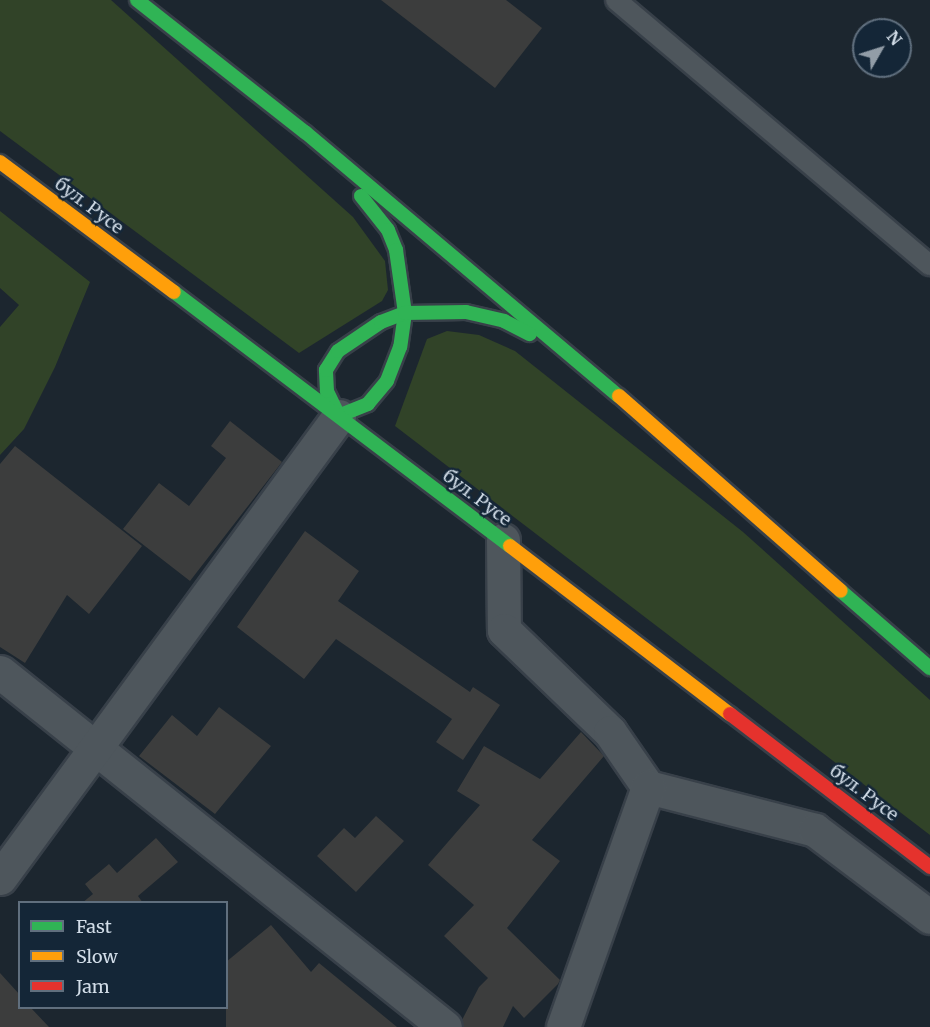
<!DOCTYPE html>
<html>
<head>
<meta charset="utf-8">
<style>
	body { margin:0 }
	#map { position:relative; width:930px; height:1027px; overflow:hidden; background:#1c262f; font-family:Merriweather,serif }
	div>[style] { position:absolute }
	.green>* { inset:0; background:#314328 }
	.building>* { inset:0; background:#3c3d3d }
	.roads { filter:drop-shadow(2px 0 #384049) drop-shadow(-2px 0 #384049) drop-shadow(0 2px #384049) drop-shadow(0 -2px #384049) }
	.lane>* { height:20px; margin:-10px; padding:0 10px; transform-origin:10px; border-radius:10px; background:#4e565c }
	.street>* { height:33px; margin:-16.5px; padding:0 16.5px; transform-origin:16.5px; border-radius:16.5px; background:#4e565c }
	.fast>* { height:14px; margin:-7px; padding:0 7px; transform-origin:7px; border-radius:7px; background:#30b455 }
	.slow>* { height:14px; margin:-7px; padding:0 7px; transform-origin:7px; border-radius:7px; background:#ff9f0a }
	.jam>* { height:14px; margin:-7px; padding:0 7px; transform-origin:7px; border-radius:7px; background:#e5322d }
	span { translate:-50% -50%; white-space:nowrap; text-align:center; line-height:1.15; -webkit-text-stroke:5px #142637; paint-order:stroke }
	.street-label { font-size:18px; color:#d2dde8 }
	.legend { position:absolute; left:18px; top:901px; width:210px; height:108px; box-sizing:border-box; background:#142637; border:2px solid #606f7e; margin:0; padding:8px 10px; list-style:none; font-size:18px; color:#d2dde8 }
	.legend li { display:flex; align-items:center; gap:12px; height:30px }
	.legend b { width:30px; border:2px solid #606f7e }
	.north { position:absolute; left:852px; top:18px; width:60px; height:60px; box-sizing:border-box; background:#142637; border:2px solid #606f7e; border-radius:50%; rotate:51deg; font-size:16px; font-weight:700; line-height:24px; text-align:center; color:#d2dde8 }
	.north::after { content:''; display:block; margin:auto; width:21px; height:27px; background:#929da7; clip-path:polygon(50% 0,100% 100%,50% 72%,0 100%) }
</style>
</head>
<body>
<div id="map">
	<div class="green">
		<i style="clip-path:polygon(0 0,111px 0,353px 217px,385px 261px,388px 290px,382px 301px,299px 353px,0 131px)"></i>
		<i style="clip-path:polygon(0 211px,90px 282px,55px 367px,24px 429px,0 455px,0 327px,19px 305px,0 288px)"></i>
		<i style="clip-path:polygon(447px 331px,479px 335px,515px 351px,743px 532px,930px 700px,930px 835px,395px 426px,427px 339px)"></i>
	</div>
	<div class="building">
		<i style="clip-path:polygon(381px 0,506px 0,542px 28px,495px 88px)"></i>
		<i style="clip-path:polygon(230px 421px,282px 462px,190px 581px,123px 529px,159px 483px,189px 506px,226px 458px,211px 446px)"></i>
		<i style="clip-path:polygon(15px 446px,142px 546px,89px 614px,67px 595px,25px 663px,0 647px,0 464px)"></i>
		<i style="clip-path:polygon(305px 531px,359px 571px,338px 601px,470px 692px,473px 687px,500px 705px,463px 760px,436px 742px,452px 719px,336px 639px,304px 679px,237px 627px)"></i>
		<i style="clip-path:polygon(219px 707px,271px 746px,215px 814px,139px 756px,172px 715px,197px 736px)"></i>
		<i style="clip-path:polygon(581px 732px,604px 756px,532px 840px,560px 861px,507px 928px,560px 980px,558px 984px,524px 1018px,513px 1006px,503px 1027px,463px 1027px,462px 1020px,479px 987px,488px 978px,444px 936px,474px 905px,428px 865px,480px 805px,457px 791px,484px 746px,540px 779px)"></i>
		<i style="clip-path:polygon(376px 816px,404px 841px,356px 892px,317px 856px,344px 828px,355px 838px)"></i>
		<i style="clip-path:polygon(156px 838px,178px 862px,138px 896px,143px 903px,82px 903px,93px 894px,85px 884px,109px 864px,117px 873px)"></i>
		<i style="clip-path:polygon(271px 925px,311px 972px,319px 963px,397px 1027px,226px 1027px,226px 962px)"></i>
		<i style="clip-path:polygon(0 973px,20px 995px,20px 1008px,31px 1008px,49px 1027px,0 1027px)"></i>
	</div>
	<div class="roads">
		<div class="lane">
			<i style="left:616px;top:0;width:411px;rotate:40.2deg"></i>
		</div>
		<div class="street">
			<i style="left:503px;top:540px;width:90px;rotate:89.4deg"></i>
			<i style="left:504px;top:630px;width:147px;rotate:43.9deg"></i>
			<i style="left:610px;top:732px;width:67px;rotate:55.4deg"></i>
			<i style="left:648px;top:787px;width:172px;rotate:14.4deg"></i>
			<i style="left:815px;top:830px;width:144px;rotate:37.1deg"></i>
			<i style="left:0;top:672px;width:569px;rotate:38.58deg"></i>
			<i style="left:0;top:878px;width:573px;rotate:-53.73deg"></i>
			<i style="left:563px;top:1027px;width:255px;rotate:-70.5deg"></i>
		</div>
		<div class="fast">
			<i style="left:137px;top:0;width:214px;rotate:38.2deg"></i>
			<i style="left:305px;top:132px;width:410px;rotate:40.1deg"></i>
			<i style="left:361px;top:196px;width:43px;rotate:51.5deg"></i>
			<i style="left:388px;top:230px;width:22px;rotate:68deg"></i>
			<i style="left:396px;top:250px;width:64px;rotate:81.9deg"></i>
			<i style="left:405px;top:313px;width:34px;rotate:98deg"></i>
			<i style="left:400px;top:347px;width:36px;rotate:111deg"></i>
			<i style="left:387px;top:381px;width:30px;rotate:130deg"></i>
			<i style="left:368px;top:404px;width:31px;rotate:158deg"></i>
			<i style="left:339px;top:416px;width:28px;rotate:-116deg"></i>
			<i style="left:327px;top:391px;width:21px;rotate:-93deg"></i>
			<i style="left:326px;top:370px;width:22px;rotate:-58deg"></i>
			<i style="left:338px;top:351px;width:52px;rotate:-34deg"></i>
			<i style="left:381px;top:322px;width:26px;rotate:-21deg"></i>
			<i style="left:405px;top:313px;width:61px;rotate:-0.9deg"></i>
			<i style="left:466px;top:312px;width:39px;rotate:13deg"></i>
			<i style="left:504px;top:321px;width:29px;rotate:27deg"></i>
			<i style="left:174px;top:292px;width:421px;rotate:37.1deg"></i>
			<i style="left:841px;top:591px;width:118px;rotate:40.9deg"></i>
		</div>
		<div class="slow">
			<i style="left:0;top:162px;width:217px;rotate:36.8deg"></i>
			<i style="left:619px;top:396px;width:295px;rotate:41.3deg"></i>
			<i style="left:510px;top:546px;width:277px;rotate:37.4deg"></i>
		</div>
		<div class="jam">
			<i style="left:730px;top:714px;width:252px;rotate:37.4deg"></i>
		</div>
	</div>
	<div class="street-label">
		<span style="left:89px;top:206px;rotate:37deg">бул. Русе</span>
		<span style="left:477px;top:498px;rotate:37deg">бул. Русе</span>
		<span style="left:864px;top:793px;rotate:37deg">бул. Русе</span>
	</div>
	<ul class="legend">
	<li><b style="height:8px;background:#30b455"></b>Fast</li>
	<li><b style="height:8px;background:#ff9f0a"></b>Slow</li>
	<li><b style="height:8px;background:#e5322d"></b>Jam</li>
	</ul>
	<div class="north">N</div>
</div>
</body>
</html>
